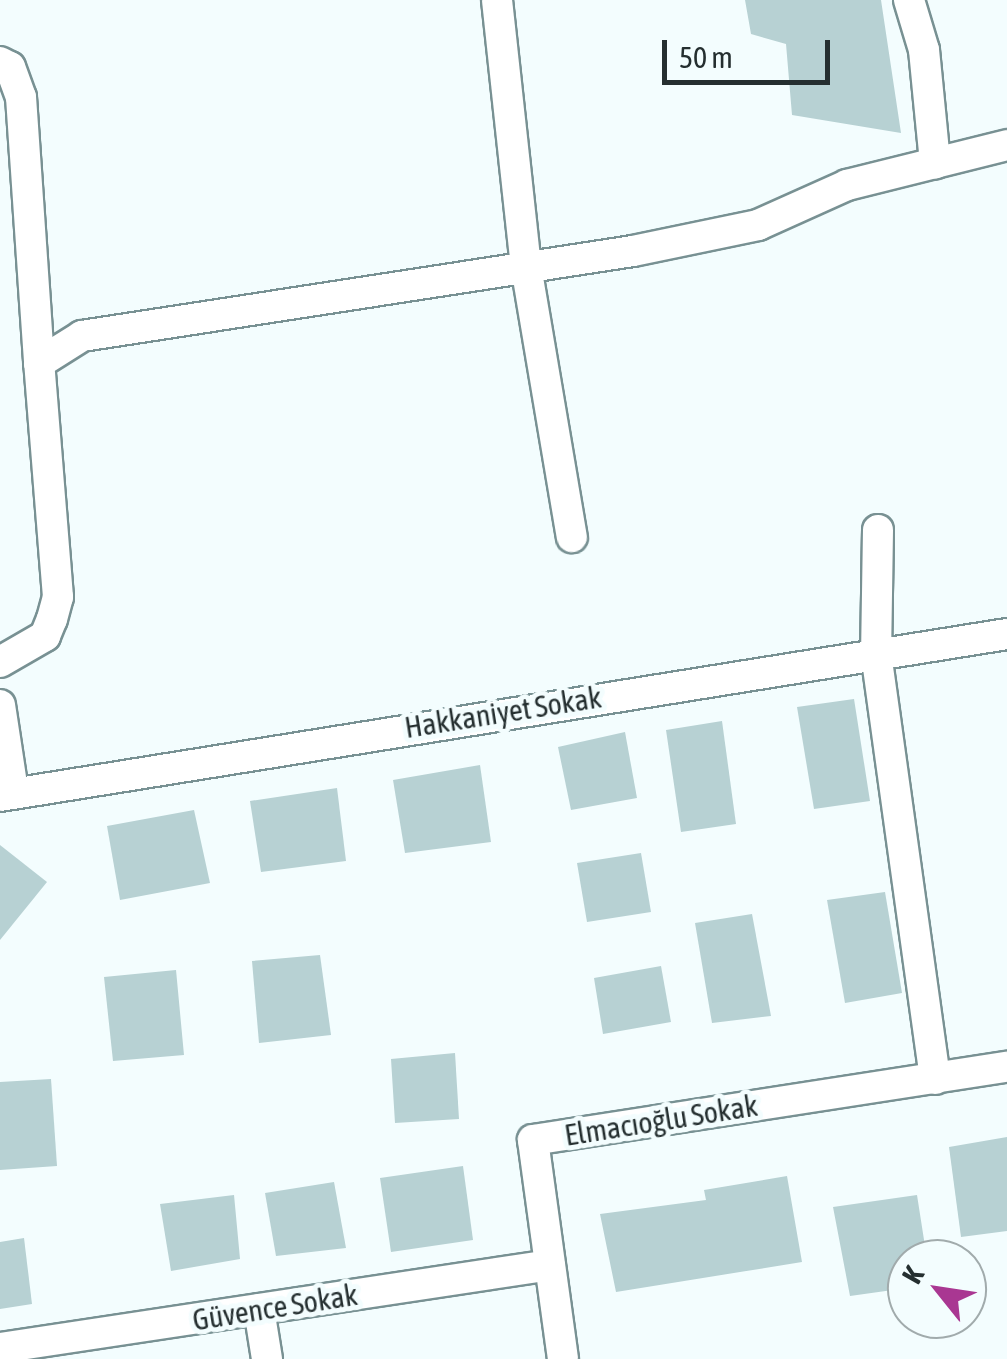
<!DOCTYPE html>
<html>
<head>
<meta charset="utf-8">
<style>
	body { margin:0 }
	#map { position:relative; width:1007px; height:1359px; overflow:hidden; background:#f3fdfe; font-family:"Asap Condensed",sans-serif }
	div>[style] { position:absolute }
	.building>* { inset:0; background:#b7d1d3 }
	.roads { filter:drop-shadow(2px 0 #789193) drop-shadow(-2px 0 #789193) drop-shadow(0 2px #789193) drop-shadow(0 -2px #789193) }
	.minor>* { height:30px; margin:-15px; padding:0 15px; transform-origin:15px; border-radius:15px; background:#fff }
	span { translate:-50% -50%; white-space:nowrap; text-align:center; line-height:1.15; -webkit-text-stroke:10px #f3fdfe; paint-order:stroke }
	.street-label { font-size:30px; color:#252f30 }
	.north { position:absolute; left:887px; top:1239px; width:100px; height:100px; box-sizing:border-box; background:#f3fdfe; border:2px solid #a1abac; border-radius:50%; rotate:300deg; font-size:28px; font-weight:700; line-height:40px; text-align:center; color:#252f30 }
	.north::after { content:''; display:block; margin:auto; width:35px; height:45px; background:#a93792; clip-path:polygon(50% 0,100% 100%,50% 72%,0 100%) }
	.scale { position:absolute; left:662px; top:40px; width:168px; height:45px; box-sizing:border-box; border:5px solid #252f30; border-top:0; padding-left:12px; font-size:30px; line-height:35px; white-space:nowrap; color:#252f30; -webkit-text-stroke:8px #f3fdfe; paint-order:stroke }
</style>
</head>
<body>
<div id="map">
	<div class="building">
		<i style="clip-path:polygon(745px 0,881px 0,901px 133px,792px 115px,786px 44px,751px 34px)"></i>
		<i style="clip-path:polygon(854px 699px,870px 801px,814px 809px,797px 707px)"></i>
		<i style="clip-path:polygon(722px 721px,736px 824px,681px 832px,666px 730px)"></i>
		<i style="clip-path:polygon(625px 732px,637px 798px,571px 810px,558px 747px)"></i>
		<i style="clip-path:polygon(480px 765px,491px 842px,405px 853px,393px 780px)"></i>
		<i style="clip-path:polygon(337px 788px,346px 861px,261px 872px,250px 801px)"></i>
		<i style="clip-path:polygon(194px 810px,210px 883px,120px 900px,107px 826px)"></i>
		<i style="clip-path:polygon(0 845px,47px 882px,0 940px)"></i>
		<i style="clip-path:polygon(641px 853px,651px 912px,587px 922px,577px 863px)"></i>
		<i style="clip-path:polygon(885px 892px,902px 993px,845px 1003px,827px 900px)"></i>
		<i style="clip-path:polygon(752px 914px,771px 1016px,712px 1023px,695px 923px)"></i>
		<i style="clip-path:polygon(320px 955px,331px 1035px,259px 1043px,252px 961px)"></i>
		<i style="clip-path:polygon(661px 966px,671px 1022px,603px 1034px,594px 978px)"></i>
		<i style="clip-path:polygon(176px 970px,184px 1055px,113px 1061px,104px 977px)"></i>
		<i style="clip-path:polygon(455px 1053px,459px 1119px,395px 1123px,391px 1059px)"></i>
		<i style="clip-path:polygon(51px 1079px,57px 1166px,0 1170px,0 1082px)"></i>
		<i style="clip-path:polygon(1007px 1137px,1007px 1231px,961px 1237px,949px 1147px)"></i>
		<i style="clip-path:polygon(463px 1166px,473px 1240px,391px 1252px,380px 1178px)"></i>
		<i style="clip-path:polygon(787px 1176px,802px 1262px,616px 1292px,600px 1214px,706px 1200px,704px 1190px)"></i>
		<i style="clip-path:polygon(334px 1182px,346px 1248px,276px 1256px,265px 1193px)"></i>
		<i style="clip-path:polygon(234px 1195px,240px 1259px,171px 1271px,160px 1204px)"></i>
		<i style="clip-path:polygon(917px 1195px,927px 1259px,907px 1259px,907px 1288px,850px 1296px,833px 1207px)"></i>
		<i style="clip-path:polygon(24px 1238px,32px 1304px,0 1309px,0 1242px)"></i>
	</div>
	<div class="roads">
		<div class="minor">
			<i style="left:497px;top:0;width:268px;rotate:83.8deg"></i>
			<i style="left:526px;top:266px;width:275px;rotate:80.4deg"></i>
			<i style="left:909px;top:0;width:52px;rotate:73.3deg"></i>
			<i style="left:924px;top:50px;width:114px;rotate:84.4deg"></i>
			<i style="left:0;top:62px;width:11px;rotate:27deg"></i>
			<i style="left:10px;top:67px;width:32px;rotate:70deg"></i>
			<i style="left:21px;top:97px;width:267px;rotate:86.1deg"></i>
			<i style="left:878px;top:530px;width:123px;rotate:90.9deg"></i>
			<i style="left:876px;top:653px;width:430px;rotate:82.1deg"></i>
			<i style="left:0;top:662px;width:52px;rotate:-30deg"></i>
			<i style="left:45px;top:636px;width:18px;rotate:-68deg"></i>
			<i style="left:52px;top:619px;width:23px;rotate:-75deg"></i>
			<i style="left:58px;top:597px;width:235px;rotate:-94.6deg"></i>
			<i style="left:39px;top:363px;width:51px;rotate:-32.1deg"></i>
			<i style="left:82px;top:336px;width:558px;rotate:-8.77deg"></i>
			<i style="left:633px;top:251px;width:128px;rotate:-11.7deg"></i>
			<i style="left:758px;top:225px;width:98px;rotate:-24.2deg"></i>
			<i style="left:847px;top:185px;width:165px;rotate:-14deg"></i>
			<i style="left:0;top:705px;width:87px;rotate:81.4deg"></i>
			<i style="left:0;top:796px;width:1020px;rotate:-9.14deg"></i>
			<i style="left:259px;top:1309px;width:51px;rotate:80.9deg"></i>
			<i style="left:0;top:1348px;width:556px;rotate:-8.58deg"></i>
			<i style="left:563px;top:1359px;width:221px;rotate:-97.8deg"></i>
			<i style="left:533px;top:1140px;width:480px;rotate:-8.8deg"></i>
		</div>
	</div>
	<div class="street-label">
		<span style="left:503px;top:712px;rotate:-9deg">Hakkaniyet Sokak</span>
		<span style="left:661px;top:1120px;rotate:-9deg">Elmacıoğlu Sokak</span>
		<span style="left:275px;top:1307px;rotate:-9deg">Güvence Sokak</span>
	</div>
	<div class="north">K</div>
	<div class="scale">50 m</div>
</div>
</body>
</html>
